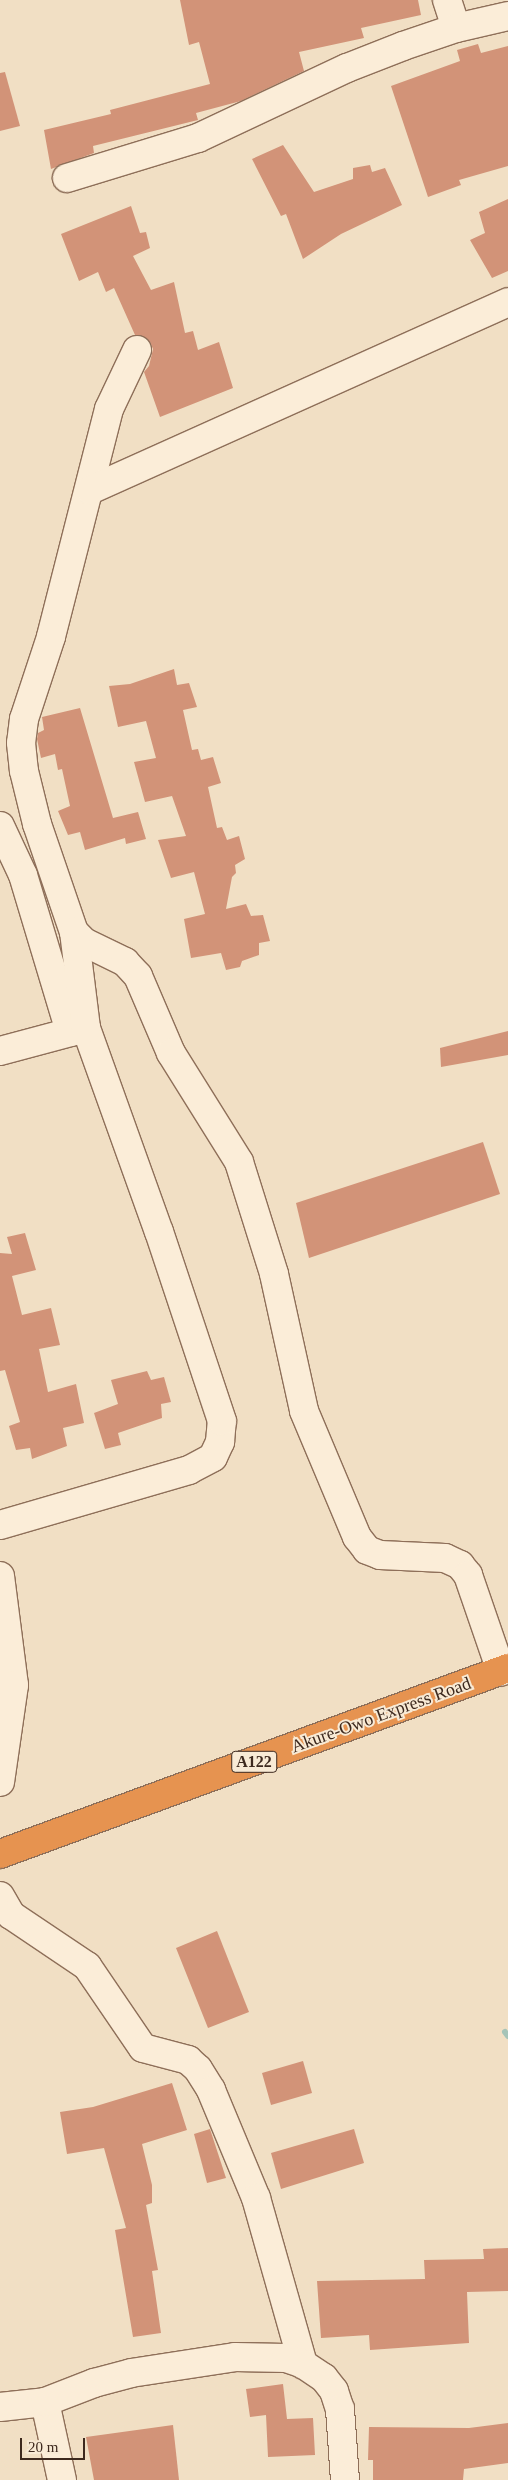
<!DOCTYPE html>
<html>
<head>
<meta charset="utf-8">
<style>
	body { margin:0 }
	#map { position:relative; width:508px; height:2480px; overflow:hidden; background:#f1dfc4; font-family:Georgia,serif }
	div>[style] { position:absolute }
	.stream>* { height:6px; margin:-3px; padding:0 3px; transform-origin:3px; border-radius:3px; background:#a6c4b8 }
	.building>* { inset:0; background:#d29378 }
	.roads { filter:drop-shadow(1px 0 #8e6f59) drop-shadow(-1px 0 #8e6f59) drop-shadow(0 1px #8e6f59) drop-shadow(0 -1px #8e6f59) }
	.minor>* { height:28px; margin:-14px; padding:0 14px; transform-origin:14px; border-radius:14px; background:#fbedd8 }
	.highway>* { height:28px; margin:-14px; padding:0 14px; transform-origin:14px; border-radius:14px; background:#e69350 }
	span { translate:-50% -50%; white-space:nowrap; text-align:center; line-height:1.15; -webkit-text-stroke:4px #f8ead5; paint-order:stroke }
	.shield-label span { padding:1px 4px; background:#f8ead5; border:1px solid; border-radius:4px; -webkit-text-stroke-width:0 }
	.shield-label { font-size:16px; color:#3d291e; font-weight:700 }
	.street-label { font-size:18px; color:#3d291e }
	.scale { position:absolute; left:20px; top:2438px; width:65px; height:22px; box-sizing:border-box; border:2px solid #3d291e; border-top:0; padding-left:6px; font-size:15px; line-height:18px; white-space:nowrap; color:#3d291e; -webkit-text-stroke:4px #f8ead5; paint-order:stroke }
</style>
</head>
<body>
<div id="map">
	<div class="stream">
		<i style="left:505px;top:2032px;width:5px;rotate:53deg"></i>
	</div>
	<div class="building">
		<i style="clip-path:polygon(180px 0,418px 0,421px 15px,361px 28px,364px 38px,299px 52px,304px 71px,241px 101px,196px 113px,198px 120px,93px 146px,94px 153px,51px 169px,44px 130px,111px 114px,110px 110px,210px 84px,199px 42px,189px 45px)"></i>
		<i style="clip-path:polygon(478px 44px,481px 53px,508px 46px,508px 166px,459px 180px,461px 185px,428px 197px,391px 86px,460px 61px,457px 50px)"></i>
		<i style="clip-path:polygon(5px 72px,20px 126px,0 131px,0 73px)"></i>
		<i style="clip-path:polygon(283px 145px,314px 192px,353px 179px,353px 168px,370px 165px,372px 172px,385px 168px,402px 205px,341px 234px,303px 259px,286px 214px,281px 216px,252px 159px)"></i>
		<i style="clip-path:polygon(508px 199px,508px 271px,492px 278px,470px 240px,485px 233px,479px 212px)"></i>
		<i style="clip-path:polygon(131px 206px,140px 233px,146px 232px,150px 248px,133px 256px,151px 290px,174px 282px,185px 333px,193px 331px,198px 350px,219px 342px,233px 388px,160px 417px,144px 372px,149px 366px,153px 349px,150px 342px,135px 335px,114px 288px,106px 292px,98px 272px,79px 281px,61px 234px)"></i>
		<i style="clip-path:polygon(174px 669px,177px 685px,189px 683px,197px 707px,183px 710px,192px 750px,198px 749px,201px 760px,213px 757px,221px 783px,208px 787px,217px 828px,222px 827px,227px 840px,239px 836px,245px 859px,235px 865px,236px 873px,232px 877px,226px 909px,246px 904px,251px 916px,263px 915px,270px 941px,259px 943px,259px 955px,242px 961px,240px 967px,226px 970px,221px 953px,191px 958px,184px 919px,205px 914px,194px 872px,171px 878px,158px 840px,186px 836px,172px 796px,145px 802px,134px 762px,156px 758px,146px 721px,118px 727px,109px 686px,130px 684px)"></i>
		<i style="clip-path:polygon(80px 708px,113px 818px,138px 812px,146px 839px,126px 844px,125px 838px,85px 850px,80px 832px,68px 835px,58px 811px,70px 806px,62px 769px,58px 770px,55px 754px,41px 758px,37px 739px,38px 733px,44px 730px,42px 717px)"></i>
		<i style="clip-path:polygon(508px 1031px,508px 1055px,441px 1067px,440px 1048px)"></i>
		<i style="clip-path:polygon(483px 1142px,500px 1194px,309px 1258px,296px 1203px)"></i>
		<i style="clip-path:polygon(25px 1233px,36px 1270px,12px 1276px,22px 1315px,51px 1308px,60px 1345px,39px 1349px,48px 1392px,76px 1384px,84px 1423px,63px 1428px,67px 1446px,32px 1459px,30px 1448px,16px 1450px,9px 1426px,20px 1422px,5px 1370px,0 1371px,0 1253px,12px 1254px,7px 1237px)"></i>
		<i style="clip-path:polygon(147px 1371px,151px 1380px,164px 1377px,171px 1402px,161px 1404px,162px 1418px,118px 1433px,121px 1445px,105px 1449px,94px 1413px,118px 1404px,111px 1380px)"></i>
		<i style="clip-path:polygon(217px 1931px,249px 2012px,208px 2028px,176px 1948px)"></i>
		<i style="clip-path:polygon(303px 2061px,312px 2093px,271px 2105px,262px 2073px)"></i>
		<i style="clip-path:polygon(172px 2083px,187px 2130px,142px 2144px,152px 2185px,152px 2203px,146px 2205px,158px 2270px,152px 2271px,161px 2333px,133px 2337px,115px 2230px,126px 2228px,104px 2148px,67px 2154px,60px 2112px,93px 2107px)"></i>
		<i style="clip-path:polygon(210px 2129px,226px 2178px,207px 2183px,194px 2134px)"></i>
		<i style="clip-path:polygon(354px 2129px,364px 2163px,281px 2189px,271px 2153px)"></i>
		<i style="clip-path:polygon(508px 2248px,508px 2291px,467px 2292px,469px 2343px,370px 2350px,369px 2335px,321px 2338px,317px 2281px,425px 2279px,424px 2260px,484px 2259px,483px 2249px)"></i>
		<i style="clip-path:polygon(283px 2384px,287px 2419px,313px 2418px,315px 2455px,268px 2457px,266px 2415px,250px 2417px,246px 2389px)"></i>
		<i style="clip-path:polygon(508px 2423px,508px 2463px,464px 2469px,463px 2480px,373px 2480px,373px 2460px,368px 2460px,369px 2427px,469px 2428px)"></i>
		<i style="clip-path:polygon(173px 2425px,179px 2480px,94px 2480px,86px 2437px)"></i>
	</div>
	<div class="roads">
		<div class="minor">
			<i style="left:447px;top:0;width:29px;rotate:72deg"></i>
			<i style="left:67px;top:178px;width:137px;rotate:-17deg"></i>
			<i style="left:198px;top:138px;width:165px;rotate:-25.2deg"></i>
			<i style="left:347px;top:68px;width:60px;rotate:-21.4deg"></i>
			<i style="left:403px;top:46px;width:56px;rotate:-18.8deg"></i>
			<i style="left:456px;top:28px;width:53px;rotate:-13deg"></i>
			<i style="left:137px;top:350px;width:65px;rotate:115.4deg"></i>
			<i style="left:109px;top:409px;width:235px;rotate:104.3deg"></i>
			<i style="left:51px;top:637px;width:86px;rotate:108.2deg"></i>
			<i style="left:24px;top:719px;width:24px;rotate:97deg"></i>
			<i style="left:21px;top:743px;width:28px;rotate:84deg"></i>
			<i style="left:24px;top:771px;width:55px;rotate:76.2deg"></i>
			<i style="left:37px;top:824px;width:114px;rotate:71.1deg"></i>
			<i style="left:74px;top:932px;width:14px;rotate:45deg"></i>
			<i style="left:84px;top:942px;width:46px;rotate:26deg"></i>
			<i style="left:125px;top:962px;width:19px;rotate:47deg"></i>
			<i style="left:138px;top:976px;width:84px;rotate:66.8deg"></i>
			<i style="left:171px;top:1053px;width:128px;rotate:58deg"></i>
			<i style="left:239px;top:1162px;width:117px;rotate:72.6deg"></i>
			<i style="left:274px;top:1274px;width:140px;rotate:77.6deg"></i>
			<i style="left:304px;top:1411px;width:137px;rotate:67.2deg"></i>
			<i style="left:357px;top:1537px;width:16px;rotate:52deg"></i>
			<i style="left:367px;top:1550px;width:14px;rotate:21deg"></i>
			<i style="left:380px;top:1555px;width:65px;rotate:2.6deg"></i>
			<i style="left:445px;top:1558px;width:17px;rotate:25deg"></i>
			<i style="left:460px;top:1565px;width:13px;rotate:51deg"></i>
			<i style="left:468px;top:1575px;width:102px;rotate:71deg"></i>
			<i style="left:90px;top:490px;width:458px;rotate:-24.2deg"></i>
			<i style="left:0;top:826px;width:54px;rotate:64.9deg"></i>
			<i style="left:23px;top:875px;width:164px;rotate:73.3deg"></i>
			<i style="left:0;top:1051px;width:89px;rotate:-15deg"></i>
			<i style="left:0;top:1525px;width:197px;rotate:-16.2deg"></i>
			<i style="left:189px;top:1470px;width:27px;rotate:-28deg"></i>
			<i style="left:213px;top:1457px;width:17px;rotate:-65deg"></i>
			<i style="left:220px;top:1442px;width:21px;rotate:-85deg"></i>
			<i style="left:222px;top:1421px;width:199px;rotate:-108.4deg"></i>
			<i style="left:159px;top:1232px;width:217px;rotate:-109.7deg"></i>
			<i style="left:86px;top:1028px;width:97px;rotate:-97.1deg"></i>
			<i style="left:0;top:1576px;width:110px;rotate:82.7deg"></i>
			<i style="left:14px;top:1685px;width:98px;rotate:98.2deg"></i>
			<i style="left:0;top:1896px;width:22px;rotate:60deg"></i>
			<i style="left:11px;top:1915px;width:92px;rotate:33.9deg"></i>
			<i style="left:87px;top:1966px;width:99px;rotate:55.7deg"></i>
			<i style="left:143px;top:2048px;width:47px;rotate:14.9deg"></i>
			<i style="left:188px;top:2060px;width:13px;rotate:42deg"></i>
			<i style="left:198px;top:2069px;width:25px;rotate:58deg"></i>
			<i style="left:211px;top:2090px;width:117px;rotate:67.4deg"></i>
			<i style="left:256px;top:2198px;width:173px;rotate:74.2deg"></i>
			<i style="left:45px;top:2402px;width:80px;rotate:77.7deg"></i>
			<i style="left:0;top:2407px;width:45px;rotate:-6.3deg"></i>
			<i style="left:45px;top:2402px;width:53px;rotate:-21.2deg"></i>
			<i style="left:94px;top:2383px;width:38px;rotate:-15deg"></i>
			<i style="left:131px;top:2373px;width:105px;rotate:-8.7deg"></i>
			<i style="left:235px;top:2357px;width:51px;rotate:1.1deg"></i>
			<i style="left:286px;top:2358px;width:18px;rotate:19deg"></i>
			<i style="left:303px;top:2364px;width:25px;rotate:34deg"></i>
			<i style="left:324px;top:2378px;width:16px;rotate:52deg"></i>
			<i style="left:334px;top:2391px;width:19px;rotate:72deg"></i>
			<i style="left:340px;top:2409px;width:71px;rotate:86deg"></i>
		</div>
		<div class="highway">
			<i style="left:0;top:1854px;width:541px;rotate:-20.11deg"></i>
		</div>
	</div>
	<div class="shield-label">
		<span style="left:254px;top:1762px">A122</span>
	</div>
	<div class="street-label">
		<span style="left:381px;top:1715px;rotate:-20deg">Akure-Owo Express Road</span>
	</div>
	<div class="scale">20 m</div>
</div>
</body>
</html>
